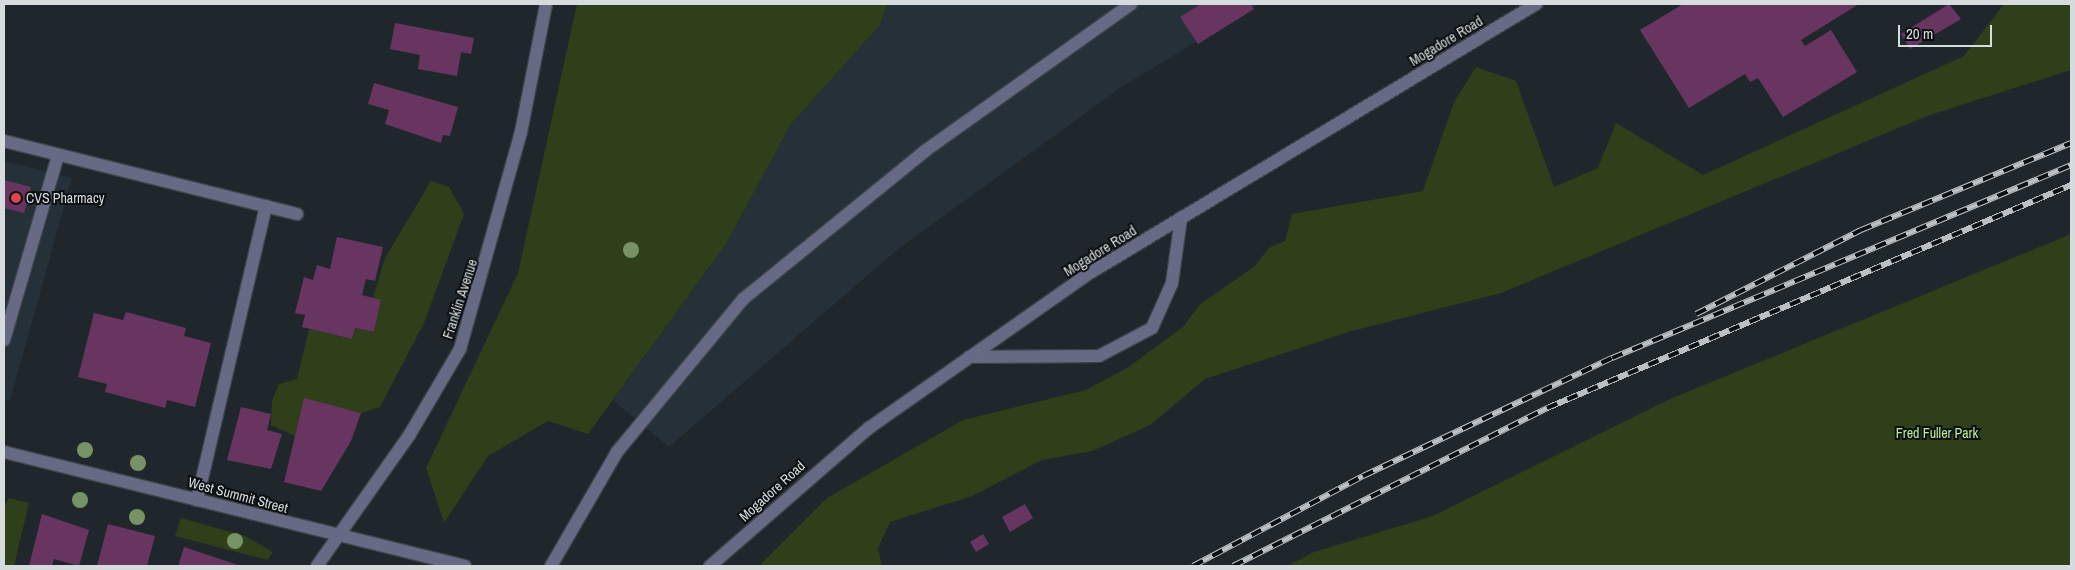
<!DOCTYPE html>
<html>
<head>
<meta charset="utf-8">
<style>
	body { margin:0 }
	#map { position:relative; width:2075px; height:570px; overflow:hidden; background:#20272c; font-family:"Archivo Narrow",sans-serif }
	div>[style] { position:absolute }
	.built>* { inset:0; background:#253039 }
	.green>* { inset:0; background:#2e3f1a }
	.building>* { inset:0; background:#673560 }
	.roads { filter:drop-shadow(1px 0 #3d4448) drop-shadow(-1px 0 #3d4448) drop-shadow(0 1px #3d4448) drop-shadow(0 -1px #3d4448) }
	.minor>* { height:12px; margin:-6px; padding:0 6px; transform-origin:6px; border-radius:6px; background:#676a85 }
	.rail>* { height:5.5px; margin-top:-2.75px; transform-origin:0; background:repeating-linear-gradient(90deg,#0c0f11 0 11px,#bbc0c3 0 22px); box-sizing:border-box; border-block:1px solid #bbc0c3 }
	.trees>* { width:16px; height:16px; margin:-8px; border-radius:50%; background:#779365 }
	.dots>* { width:14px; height:14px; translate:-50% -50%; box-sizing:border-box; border:2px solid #0c0f11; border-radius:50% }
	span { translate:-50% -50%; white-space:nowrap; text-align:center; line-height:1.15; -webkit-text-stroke:4px #0c0f11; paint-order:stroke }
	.street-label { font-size:14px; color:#d6dbde }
	.poi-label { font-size:14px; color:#d6dbde }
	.left { translate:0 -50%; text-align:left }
	.park-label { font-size:14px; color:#bfec93 }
	.frame { position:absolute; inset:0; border:5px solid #d6dbde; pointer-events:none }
	.scale { position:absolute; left:1898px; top:25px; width:94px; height:22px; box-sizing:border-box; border:2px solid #d6dbde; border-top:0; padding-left:6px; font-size:15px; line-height:18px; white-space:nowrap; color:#d6dbde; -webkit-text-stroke:4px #0c0f11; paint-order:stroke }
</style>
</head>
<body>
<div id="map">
	<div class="built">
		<i style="clip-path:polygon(887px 4px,1259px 4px,1123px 86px,898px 249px,669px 447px,613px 400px,726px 244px,791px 124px,880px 25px)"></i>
		<i style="clip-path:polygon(4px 161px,72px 178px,10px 401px,4px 400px)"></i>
	</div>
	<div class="green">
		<i style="clip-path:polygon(577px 4px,887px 4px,880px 25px,791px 124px,726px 244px,588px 434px,548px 421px,488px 456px,444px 523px,426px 468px,518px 273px)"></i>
		<i style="clip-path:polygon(2004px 4px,2071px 4px,2071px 70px,1927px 116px,1501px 293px,1348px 332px,1205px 379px,1150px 425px,1092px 451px,1042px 460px,972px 496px,890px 522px,878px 548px,882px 566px,759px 566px,827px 498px,963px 420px,1086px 390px,1127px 368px,1183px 327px,1200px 304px,1254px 267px,1269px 248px,1285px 241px,1292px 214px,1423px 191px,1454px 102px,1476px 67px,1516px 81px,1554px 187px,1598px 168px,1616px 123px,1703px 175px,1964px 56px)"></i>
		<i style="clip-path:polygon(431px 181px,449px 187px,464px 214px,424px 323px,380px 407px,361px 413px,304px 399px,295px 436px,271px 425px,272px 401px,279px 384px,297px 379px,309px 329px,352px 339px,355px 328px,374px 332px,381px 301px,373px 298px,385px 258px)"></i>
		<i style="clip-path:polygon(2071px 234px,2071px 566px,1287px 566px,1314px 552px,1433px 516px,1668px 400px)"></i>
		<i style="clip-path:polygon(9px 498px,29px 503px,14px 566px,4px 566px,4px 507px)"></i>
		<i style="clip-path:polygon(181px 518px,245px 536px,273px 552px,268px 560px,175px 536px)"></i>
	</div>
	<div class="building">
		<i style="clip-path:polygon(1201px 4px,1251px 4px,1254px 9px,1198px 44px,1180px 17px)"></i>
		<i style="clip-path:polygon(1683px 4px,1859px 4px,1801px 40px,1805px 46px,1831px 30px,1857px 72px,1783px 117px,1758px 78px,1750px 82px,1745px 74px,1689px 108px,1640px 30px)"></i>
		<i style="clip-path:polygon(1949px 4px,1961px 19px,1910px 49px,1901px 34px)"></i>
		<i style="clip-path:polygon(395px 23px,474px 38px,471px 54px,461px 52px,457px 76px,418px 69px,420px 55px,390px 49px)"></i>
		<i style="clip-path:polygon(374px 83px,458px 107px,450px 136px,443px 135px,441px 143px,385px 124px,389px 110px,368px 104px)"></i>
		<i style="clip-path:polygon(4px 180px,31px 187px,24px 213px,4px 208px)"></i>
		<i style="clip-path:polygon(337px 237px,383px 247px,375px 281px,366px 279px,362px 295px,381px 300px,374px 332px,355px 328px,352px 339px,302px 327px,305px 315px,295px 313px,304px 277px,313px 280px,317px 265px,330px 269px)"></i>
		<i style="clip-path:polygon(126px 312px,186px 328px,184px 336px,211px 343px,195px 407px,167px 400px,165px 408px,105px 392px,107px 384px,78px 377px,94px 313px,123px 320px)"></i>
		<i style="clip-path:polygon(304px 398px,361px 413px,351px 441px,321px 491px,284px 482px)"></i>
		<i style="clip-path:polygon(241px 407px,271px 414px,267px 430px,282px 434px,271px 469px,227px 460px)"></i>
		<i style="clip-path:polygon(1025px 504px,1033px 518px,1010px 532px,1002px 517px)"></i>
		<i style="clip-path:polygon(42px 514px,89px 530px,79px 566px,54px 559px,52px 566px,29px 566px)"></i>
		<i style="clip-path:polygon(108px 524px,155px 536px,147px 566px,97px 566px)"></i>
		<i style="clip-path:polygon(983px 534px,989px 544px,976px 552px,970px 542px)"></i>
		<i style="clip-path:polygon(184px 547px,241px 566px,178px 566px)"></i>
	</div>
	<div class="roads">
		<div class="minor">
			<i style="left:4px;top:141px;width:302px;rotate:14deg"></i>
			<i style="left:4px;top:340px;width:193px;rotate:-73.7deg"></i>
			<i style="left:969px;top:357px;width:130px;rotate:-0.4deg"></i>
			<i style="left:1099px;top:356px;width:60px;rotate:-27.8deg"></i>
			<i style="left:1152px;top:328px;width:49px;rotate:-66deg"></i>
			<i style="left:1172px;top:283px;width:66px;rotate:-82.1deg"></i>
			<i style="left:4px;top:452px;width:475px;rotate:13.9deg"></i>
			<i style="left:197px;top:500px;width:302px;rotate:-76.8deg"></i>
			<i style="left:317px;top:566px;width:161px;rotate:-54.8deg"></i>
			<i style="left:410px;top:434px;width:99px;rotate:-59.5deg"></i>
			<i style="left:460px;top:349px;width:225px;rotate:-74.3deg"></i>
			<i style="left:521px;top:132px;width:130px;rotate:-78.9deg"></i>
			<i style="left:551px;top:566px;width:132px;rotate:-59.9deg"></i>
			<i style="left:617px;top:452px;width:198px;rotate:-50.5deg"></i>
			<i style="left:743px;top:299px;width:235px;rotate:-39.1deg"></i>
			<i style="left:925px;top:151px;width:253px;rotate:-35.5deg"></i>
			<i style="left:710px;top:566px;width:211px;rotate:-41deg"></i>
			<i style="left:869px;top:428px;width:264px;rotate:-35.1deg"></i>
			<i style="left:1085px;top:276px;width:527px;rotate:-31.09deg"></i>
		</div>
	</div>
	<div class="rail">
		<i style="left:1696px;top:314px;width:185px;rotate:-27deg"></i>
		<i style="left:1861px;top:230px;width:227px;rotate:-22.5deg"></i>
		<i style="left:1193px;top:566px;width:192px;rotate:-27.9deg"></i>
		<i style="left:1363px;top:476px;width:276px;rotate:-25.4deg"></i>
		<i style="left:1612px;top:358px;width:498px;rotate:-22.8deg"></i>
		<i style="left:1233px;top:566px;width:352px;rotate:-26.7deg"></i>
		<i style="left:1547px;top:408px;width:569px;rotate:-23.05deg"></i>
	</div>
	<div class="trees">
		<i style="left:631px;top:250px"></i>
		<i style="left:85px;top:450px"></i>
		<i style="left:138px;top:463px"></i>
		<i style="left:80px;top:500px"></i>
		<i style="left:137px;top:517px"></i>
		<i style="left:235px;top:541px"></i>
	</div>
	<div class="dots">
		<i style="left:16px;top:198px;background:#e0444e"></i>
	</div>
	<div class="street-label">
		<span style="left:1446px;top:41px;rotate:-31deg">Mogadore Road</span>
		<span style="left:1100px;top:251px;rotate:-32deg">Mogadore Road</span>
		<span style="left:460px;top:299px;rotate:-72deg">Franklin Avenue</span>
		<span style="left:772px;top:491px;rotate:-42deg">Mogadore Road</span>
		<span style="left:238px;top:495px;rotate:15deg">West Summit Street</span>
	</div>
	<div class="poi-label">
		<span class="left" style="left:26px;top:198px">CVS Pharmacy</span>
	</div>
	<div class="park-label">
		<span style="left:1937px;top:433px">Fred Fuller Park</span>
	</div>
	<div class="frame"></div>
	<div class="scale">20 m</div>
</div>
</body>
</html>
